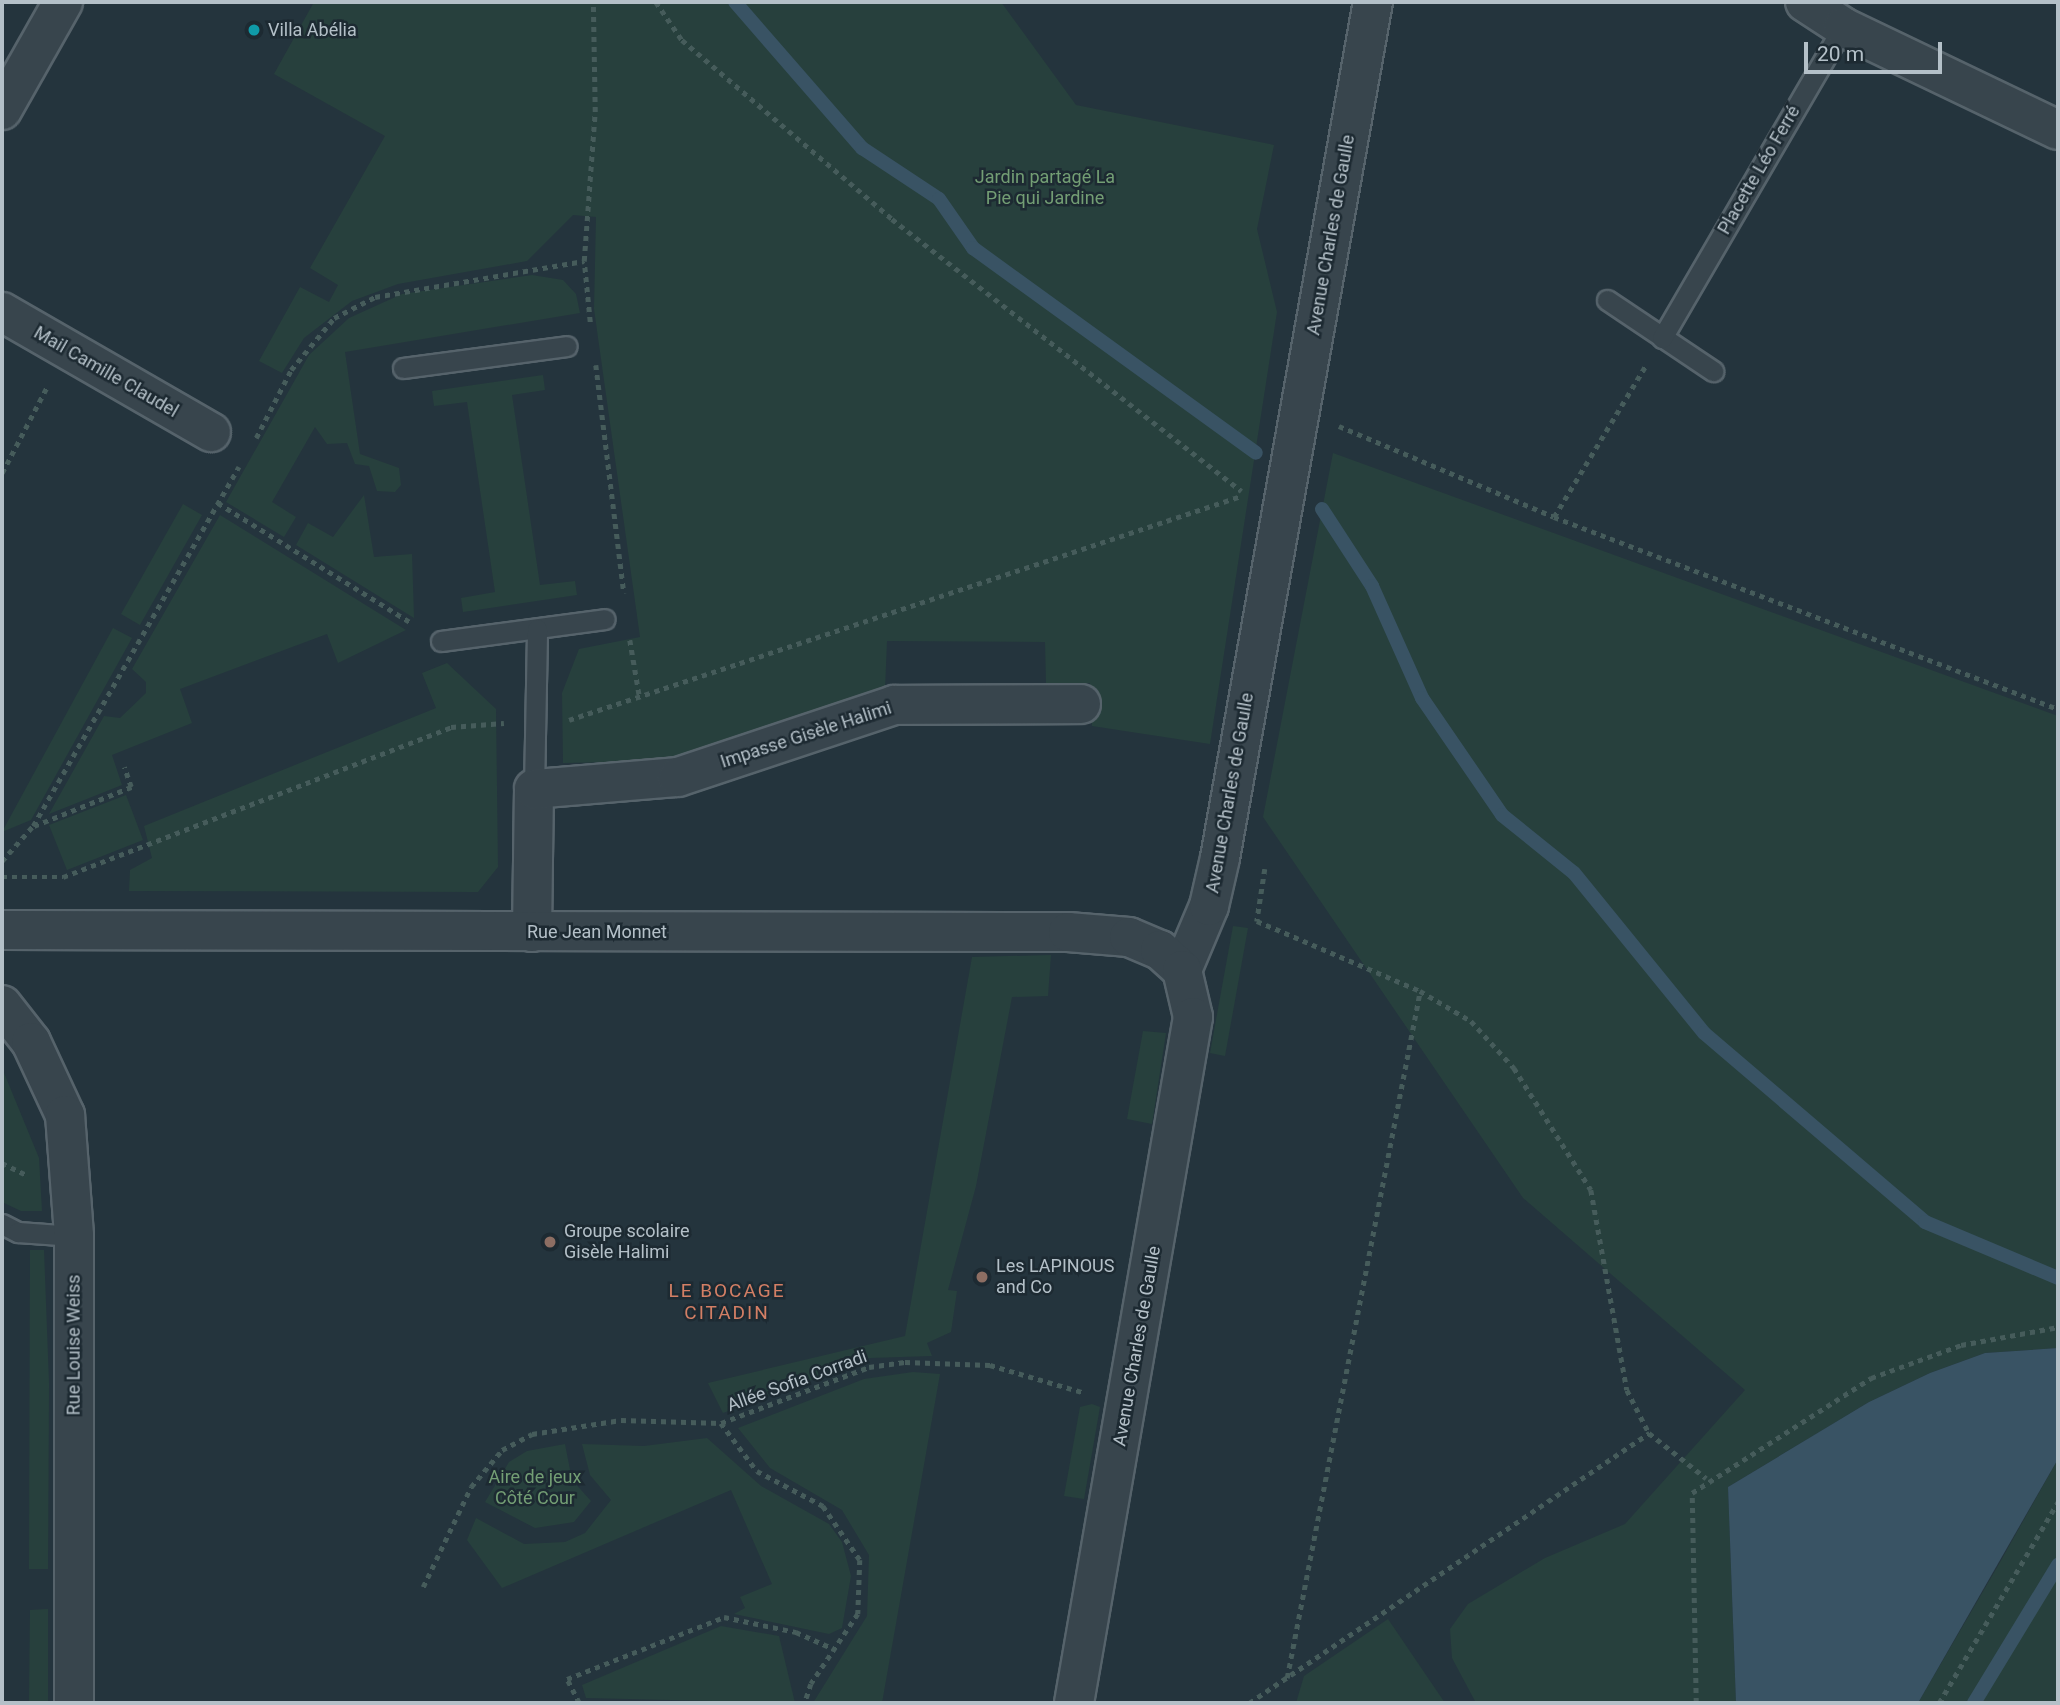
<!DOCTYPE html>
<html>
<head>
<meta charset="utf-8">
<style>
	body { margin:0 }
	#map { position:relative; width:2060px; height:1705px; overflow:hidden; background:#24343d; font-family:Roboto,sans-serif }
	div>[style] { position:absolute }
	.green>* { inset:0; background:#27403d }
	.water>* { inset:0; background:#395364 }
	.stream>* { height:14px; margin:-7px; padding:0 7px; transform-origin:7px; border-radius:7px; background:#395364 }
	.path>* { height:4.5px; margin-top:-2.25px; transform-origin:0; background:repeating-linear-gradient(90deg,#465c5b 0 5px,transparent 0 10px) }
	.roads { filter:drop-shadow(2px 0 #56636b) drop-shadow(-2px 0 #56636b) drop-shadow(0 2px #56636b) drop-shadow(0 -2px #56636b) }
	.service>* { height:19px; margin:-9.5px; padding:0 9.5px; transform-origin:9.5px; border-radius:9.5px; background:#38454d }
	.minor>* { height:38px; margin:-19px; padding:0 19px; transform-origin:19px; border-radius:19px; background:#38454d }
	.tertiary>* { height:38px; margin:-19px; padding:0 19px; transform-origin:19px; border-radius:19px; background:#38454d }
	.dots>* { width:19px; height:19px; translate:-50% -50%; box-sizing:border-box; border:4px solid #1d2a32; border-radius:50% }
	span { translate:-50% -50%; white-space:nowrap; text-align:center; line-height:1.15; -webkit-text-stroke:5px #1d2a32; paint-order:stroke }
	.poi-label { font-size:18px; color:#b4c0c8 }
	.left { translate:0 -50%; text-align:left }
	.street-label { font-size:18px; color:#b4c0c8 }
	.park-label { font-size:18px; color:#739e74 }
	.neighbourhood-label { font-size:19px; color:#d37f65; letter-spacing:2px }
	.frame { position:absolute; inset:0; border:4px solid #b4c0c8; pointer-events:none }
	.scale { position:absolute; left:1804px; top:42px; width:138px; height:32px; box-sizing:border-box; border:4px solid #b4c0c8; border-top:0; padding-left:9px; font-size:21px; line-height:24px; white-space:nowrap; color:#b4c0c8; -webkit-text-stroke:5px #1d2a32; paint-order:stroke }
</style>
</head>
<body>
<div id="map">
	<div class="green">
		<i style="clip-path:polygon(314px 2px,1001px 2px,1076px 105px,1274px 145px,1257px 229px,1277px 312px,1210px 744px,1092px 726px,1090px 683px,1046px 683px,1045px 642px,887px 641px,885px 690px,673px 761px,563px 763px,562px 693px,579px 649px,640px 637px,594px 309px,596px 217px,573px 215px,527px 261px,398px 284px,352px 301px,304px 338px,282px 373px,259px 361px,300px 287px,329px 302px,338px 285px,310px 268px,385px 136px,274px 74px)"></i>
		<i style="clip-path:polygon(532px 275px,563px 280px,576px 294px,580px 313px,345px 352px,360px 454px,399px 468px,401px 485px,395px 492px,377px 491px,369px 466px,355px 464px,347px 443px,327px 444px,315px 427px,272px 502px,296px 517px,284px 537px,226px 502px,309px 355px,349px 318px,402px 294px)"></i>
		<i style="clip-path:polygon(543px 375px,545px 390px,512px 395px,540px 585px,575px 581px,577px 595px,463px 612px,461px 598px,495px 592px,467px 402px,434px 406px,432px 391px)"></i>
		<i style="clip-path:polygon(1333px 453px,2058px 716px,2058px 1348px,1985px 1353px,1930px 1373px,1869px 1402px,1728px 1487px,1736px 1703px,1476px 1703px,1452px 1658px,1450px 1629px,1468px 1604px,1545px 1558px,1625px 1524px,1745px 1390px,1523px 1198px,1263px 817px)"></i>
		<i style="clip-path:polygon(364px 495px,374px 557px,412px 554px,414px 618px,296px 545px,308px 523px,333px 537px)"></i>
		<i style="clip-path:polygon(183px 504px,202px 515px,140px 625px,121px 614px)"></i>
		<i style="clip-path:polygon(220px 515px,406px 630px,338px 663px,327px 634px,180px 689px,192px 723px,112px 755px,122px 785px,49px 814px,104px 716px,120px 718px,146px 693px,146px 682px,132px 669px)"></i>
		<i style="clip-path:polygon(113px 628px,132px 638px,31px 820px,2px 832px)"></i>
		<i style="clip-path:polygon(447px 663px,496px 709px,498px 867px,478px 892px,129px 891px,130px 870px,152px 858px,144px 826px,436px 708px,422px 673px)"></i>
		<i style="clip-path:polygon(126px 795px,143px 840px,67px 870px,49px 825px)"></i>
		<i style="clip-path:polygon(1233px 926px,1248px 928px,1225px 1056px,1210px 1053px)"></i>
		<i style="clip-path:polygon(1051px 955px,1048px 996px,1012px 997px,976px 1186px,948px 1290px,957px 1291px,951px 1332px,927px 1343px,932px 1356px,870px 1358px,723px 1413px,708px 1383px,905px 1336px,972px 957px)"></i>
		<i style="clip-path:polygon(1143px 1031px,1166px 1033px,1152px 1124px,1127px 1119px)"></i>
		<i style="clip-path:polygon(2px 1068px,39px 1158px,42px 1211px,21px 1211px,2px 1202px)"></i>
		<i style="clip-path:polygon(30px 1250px,44px 1250px,49px 1383px,48px 1569px,29px 1569px)"></i>
		<i style="clip-path:polygon(913px 1372px,940px 1374px,882px 1703px,813px 1703px,867px 1616px,869px 1555px,842px 1510px,770px 1468px,738px 1428px,864px 1379px)"></i>
		<i style="clip-path:polygon(1092px 1404px,1100px 1407px,1084px 1499px,1064px 1496px,1080px 1407px)"></i>
		<i style="clip-path:polygon(707px 1438px,761px 1486px,829px 1524px,842px 1542px,851px 1576px,842px 1628px,829px 1634px,734px 1614px,745px 1608px,740px 1597px,772px 1584px,731px 1490px,502px 1588px,467px 1540px,476px 1518px,524px 1544px,565px 1542px,585px 1533px,611px 1500px,590px 1475px,582px 1444px,644px 1446px)"></i>
		<i style="clip-path:polygon(565px 1444px,572px 1480px,591px 1501px,574px 1522px,535px 1528px,485px 1502px,509px 1462px,527px 1451px)"></i>
		<i style="clip-path:polygon(2058px 1459px,2058px 1703px,1918px 1703px,1999px 1564px)"></i>
		<i style="clip-path:polygon(48px 1609px,48px 1703px,29px 1703px,30px 1610px)"></i>
		<i style="clip-path:polygon(1388px 1619px,1445px 1703px,1296px 1703px,1304px 1676px)"></i>
		<i style="clip-path:polygon(721px 1626px,779px 1636px,795px 1703px,586px 1698px,582px 1685px)"></i>
	</div>
	<div class="water">
		<i style="clip-path:polygon(2058px 1348px,2058px 1459px,1918px 1703px,1736px 1703px,1728px 1487px,1869px 1402px,1930px 1373px,1985px 1353px)"></i>
	</div>
	<div class="stream">
		<i style="left:735px;top:2px;width:194px;rotate:49deg"></i>
		<i style="left:862px;top:148px;width:92px;rotate:33.5deg"></i>
		<i style="left:939px;top:199px;width:60px;rotate:55.2deg"></i>
		<i style="left:973px;top:248px;width:349px;rotate:35.9deg"></i>
		<i style="left:1322px;top:509px;width:92px;rotate:57deg"></i>
		<i style="left:1372px;top:586px;width:123px;rotate:65.9deg"></i>
		<i style="left:1422px;top:698px;width:142px;rotate:55.6deg"></i>
		<i style="left:1502px;top:815px;width:92px;rotate:38.9deg"></i>
		<i style="left:1574px;top:873px;width:206px;rotate:50.9deg"></i>
		<i style="left:1704px;top:1033px;width:291px;rotate:40.5deg"></i>
		<i style="left:1925px;top:1222px;width:144px;rotate:22.8deg"></i>
		<i style="left:1974px;top:1703px;width:162px;rotate:-58.7deg"></i>
	</div>
	<div class="path">
		<i style="left:656px;top:2px;width:46px;rotate:55.6deg"></i>
		<i style="left:682px;top:40px;width:276px;rotate:40.4deg"></i>
		<i style="left:892px;top:219px;width:443px;rotate:37.9deg"></i>
		<i style="left:590px;top:322px;width:61px;rotate:-95.6deg"></i>
		<i style="left:584px;top:261px;width:149px;rotate:-85.8deg"></i>
		<i style="left:595px;top:112px;width:110px;rotate:-91deg"></i>
		<i style="left:596px;top:365px;width:230px;rotate:83deg"></i>
		<i style="left:1339px;top:426px;width:233px;rotate:22.9deg"></i>
		<i style="left:1554px;top:517px;width:539px;rotate:20.85deg"></i>
		<i style="left:256px;top:438px;width:76px;rotate:-62.8deg"></i>
		<i style="left:291px;top:370px;width:67px;rotate:-50.4deg"></i>
		<i style="left:334px;top:318px;width:46px;rotate:-27.1deg"></i>
		<i style="left:375px;top:297px;width:212px;rotate:-9.8deg"></i>
		<i style="left:2px;top:473px;width:97px;rotate:-62.4deg"></i>
		<i style="left:218px;top:503px;width:229px;rotate:31.8deg"></i>
		<i style="left:1554px;top:517px;width:178px;rotate:-58.8deg"></i>
		<i style="left:630px;top:640px;width:60px;rotate:80.4deg"></i>
		<i style="left:569px;top:720px;width:708px;rotate:-18.43deg"></i>
		<i style="left:34px;top:826px;width:105px;rotate:-21.9deg"></i>
		<i style="left:131px;top:787px;width:21px;rotate:-109deg"></i>
		<i style="left:2px;top:861px;width:47px;rotate:-48.5deg"></i>
		<i style="left:33px;top:826px;width:414px;rotate:-60.2deg"></i>
		<i style="left:1265px;top:869px;width:53px;rotate:98.7deg"></i>
		<i style="left:1257px;top:921px;width:177px;rotate:23.2deg"></i>
		<i style="left:1420px;top:991px;width:59px;rotate:30.5deg"></i>
		<i style="left:1471px;top:1021px;width:64px;rotate:47.5deg"></i>
		<i style="left:1514px;top:1068px;width:144px;rotate:57.7deg"></i>
		<i style="left:1591px;top:1190px;width:203px;rotate:79.8deg"></i>
		<i style="left:1627px;top:1390px;width:48px;rotate:62.9deg"></i>
		<i style="left:1649px;top:1433px;width:73px;rotate:38.3deg"></i>
		<i style="left:2px;top:877px;width:61px"></i>
		<i style="left:63px;top:877px;width:416px;rotate:-21.1deg"></i>
		<i style="left:451px;top:727px;width:53px;rotate:-4.3deg"></i>
		<i style="left:2px;top:1163px;width:28px;rotate:26deg"></i>
		<i style="left:721px;top:1423px;width:158px;rotate:-20.7deg"></i>
		<i style="left:869px;top:1367px;width:36px;rotate:-8deg"></i>
		<i style="left:905px;top:1362px;width:85px;rotate:2deg"></i>
		<i style="left:990px;top:1365px;width:99px;rotate:16.4deg"></i>
		<i style="left:423px;top:1587px;width:111px;rotate:-64.4deg"></i>
		<i style="left:471px;top:1487px;width:48px;rotate:-50deg"></i>
		<i style="left:502px;top:1450px;width:34px;rotate:-28deg"></i>
		<i style="left:532px;top:1434px;width:90px;rotate:-8.9deg"></i>
		<i style="left:621px;top:1420px;width:100px;rotate:1.7deg"></i>
		<i style="left:721px;top:1423px;width:60px;rotate:53.1deg"></i>
		<i style="left:757px;top:1471px;width:75px;rotate:27.9deg"></i>
		<i style="left:823px;top:1506px;width:65px;rotate:55.6deg"></i>
		<i style="left:860px;top:1560px;width:54px;rotate:92.1deg"></i>
		<i style="left:858px;top:1614px;width:84px;rotate:123.9deg"></i>
		<i style="left:811px;top:1684px;width:20px;rotate:108deg"></i>
		<i style="left:1287px;top:1678px;width:700px;rotate:-79.04deg"></i>
		<i style="left:579px;top:1703px;width:27px;rotate:-117deg"></i>
		<i style="left:567px;top:1679px;width:169px;rotate:-21.5deg"></i>
		<i style="left:724px;top:1617px;width:74px;rotate:11.8deg"></i>
		<i style="left:796px;top:1632px;width:42px;rotate:24.1deg"></i>
		<i style="left:1249px;top:1703px;width:483px;rotate:-34deg"></i>
		<i style="left:1696px;top:1703px;width:210px;rotate:-91.1deg"></i>
		<i style="left:1692px;top:1493px;width:213px;rotate:-32.7deg"></i>
		<i style="left:1871px;top:1378px;width:96px;rotate:-20.1deg"></i>
		<i style="left:1961px;top:1345px;width:99px;rotate:-10.5deg"></i>
		<i style="left:1939px;top:1703px;width:234px;rotate:-59.4deg"></i>
	</div>
	<div class="roads">
		<div class="service">
			<i style="left:1607px;top:300px;width:128px;rotate:33.8deg"></i>
			<i style="left:1662px;top:338px;width:360px;rotate:-59.8deg"></i>
			<i style="left:403px;top:368px;width:165px;rotate:-7.6deg"></i>
			<i style="left:441px;top:641px;width:165px;rotate:-7.6deg"></i>
			<i style="left:534px;top:789px;width:160px;rotate:-88.9deg"></i>
			<i style="left:2px;top:1224px;width:18px;rotate:27deg"></i>
			<i style="left:18px;top:1232px;width:56px;rotate:4.1deg"></i>
		</div>
		<div class="minor">
			<i style="left:1805px;top:2px;width:45px;rotate:33.3deg"></i>
			<i style="left:1843px;top:27px;width:238px;rotate:25.6deg"></i>
			<i style="left:2px;top:110px;width:124px;rotate:-60.5deg"></i>
			<i style="left:2px;top:312px;width:241px;rotate:29.9deg"></i>
			<i style="left:532px;top:932px;width:143px;rotate:-89.2deg"></i>
			<i style="left:534px;top:789px;width:144px;rotate:-4.8deg"></i>
			<i style="left:678px;top:777px;width:228px;rotate:-18.4deg"></i>
			<i style="left:894px;top:705px;width:187px;rotate:-0.3deg"></i>
			<i style="left:1182px;top:970px;width:69px;rotate:-67.1deg"></i>
			<i style="left:1209px;top:906px;width:49px;rotate:-77.1deg"></i>
			<i style="left:1220px;top:858px;width:870px;rotate:-79.87deg"></i>
			<i style="left:2px;top:1005px;width:47px;rotate:51.9deg"></i>
			<i style="left:31px;top:1042px;width:81px;rotate:65deg"></i>
			<i style="left:65px;top:1115px;width:121px;rotate:85.7deg"></i>
			<i style="left:74px;top:1236px;width:467px;rotate:90deg"></i>
		</div>
		<div class="tertiary">
			<i style="left:2px;top:930px;width:1066px;rotate:0.11deg"></i>
			<i style="left:1068px;top:932px;width:61px;rotate:4.7deg"></i>
			<i style="left:1129px;top:937px;width:34px;rotate:23deg"></i>
			<i style="left:1160px;top:950px;width:30px;rotate:42deg"></i>
			<i style="left:1182px;top:970px;width:48px;rotate:76.8deg"></i>
			<i style="left:1193px;top:1017px;width:696px;rotate:99.84deg"></i>
		</div>
	</div>
	<div class="dots">
		<i style="left:254px;top:30px;background:#0f9aa8"></i>
		<i style="left:550px;top:1242px;background:#8d6e63"></i>
		<i style="left:982px;top:1277px;background:#8d6e63"></i>
	</div>
	<div class="poi-label">
		<span class="left" style="left:268px;top:30px">Villa Abélia</span>
		<span class="left" style="left:564px;top:1242px">Groupe scolaire<br>Gisèle Halimi</span>
		<span class="left" style="left:996px;top:1277px">Les LAPINOUS<br>and Co</span>
	</div>
	<div class="street-label">
		<span style="left:1759px;top:170px;rotate:-60deg">Placette Léo Ferré</span>
		<span style="left:1331px;top:235px;rotate:-80deg">Avenue Charles de Gaulle</span>
		<span style="left:106px;top:372px;rotate:30deg">Mail Camille Claudel</span>
		<span style="left:806px;top:735px;rotate:-18deg">Impasse Gisèle Halimi</span>
		<span style="left:1230px;top:793px;rotate:-80deg">Avenue Charles de Gaulle</span>
		<span style="left:597px;top:932px">Rue Jean Monnet</span>
		<span style="left:74px;top:1345px;rotate:-90deg">Rue Louise Weiss</span>
		<span style="left:1137px;top:1346px;rotate:-80deg">Avenue Charles de Gaulle</span>
		<span style="left:797px;top:1381px;rotate:-20deg">Allée Sofia Corradi</span>
	</div>
	<div class="park-label">
		<span style="left:1045px;top:188px">Jardin partagé La<br>Pie qui Jardine</span>
		<span style="left:535px;top:1488px">Aire de jeux<br>Côté Cour</span>
	</div>
	<div class="neighbourhood-label">
		<span style="left:727px;top:1302px">LE BOCAGE<br>CITADIN</span>
	</div>
	<div class="frame"></div>
	<div class="scale">20 m</div>
</div>
</body>
</html>
